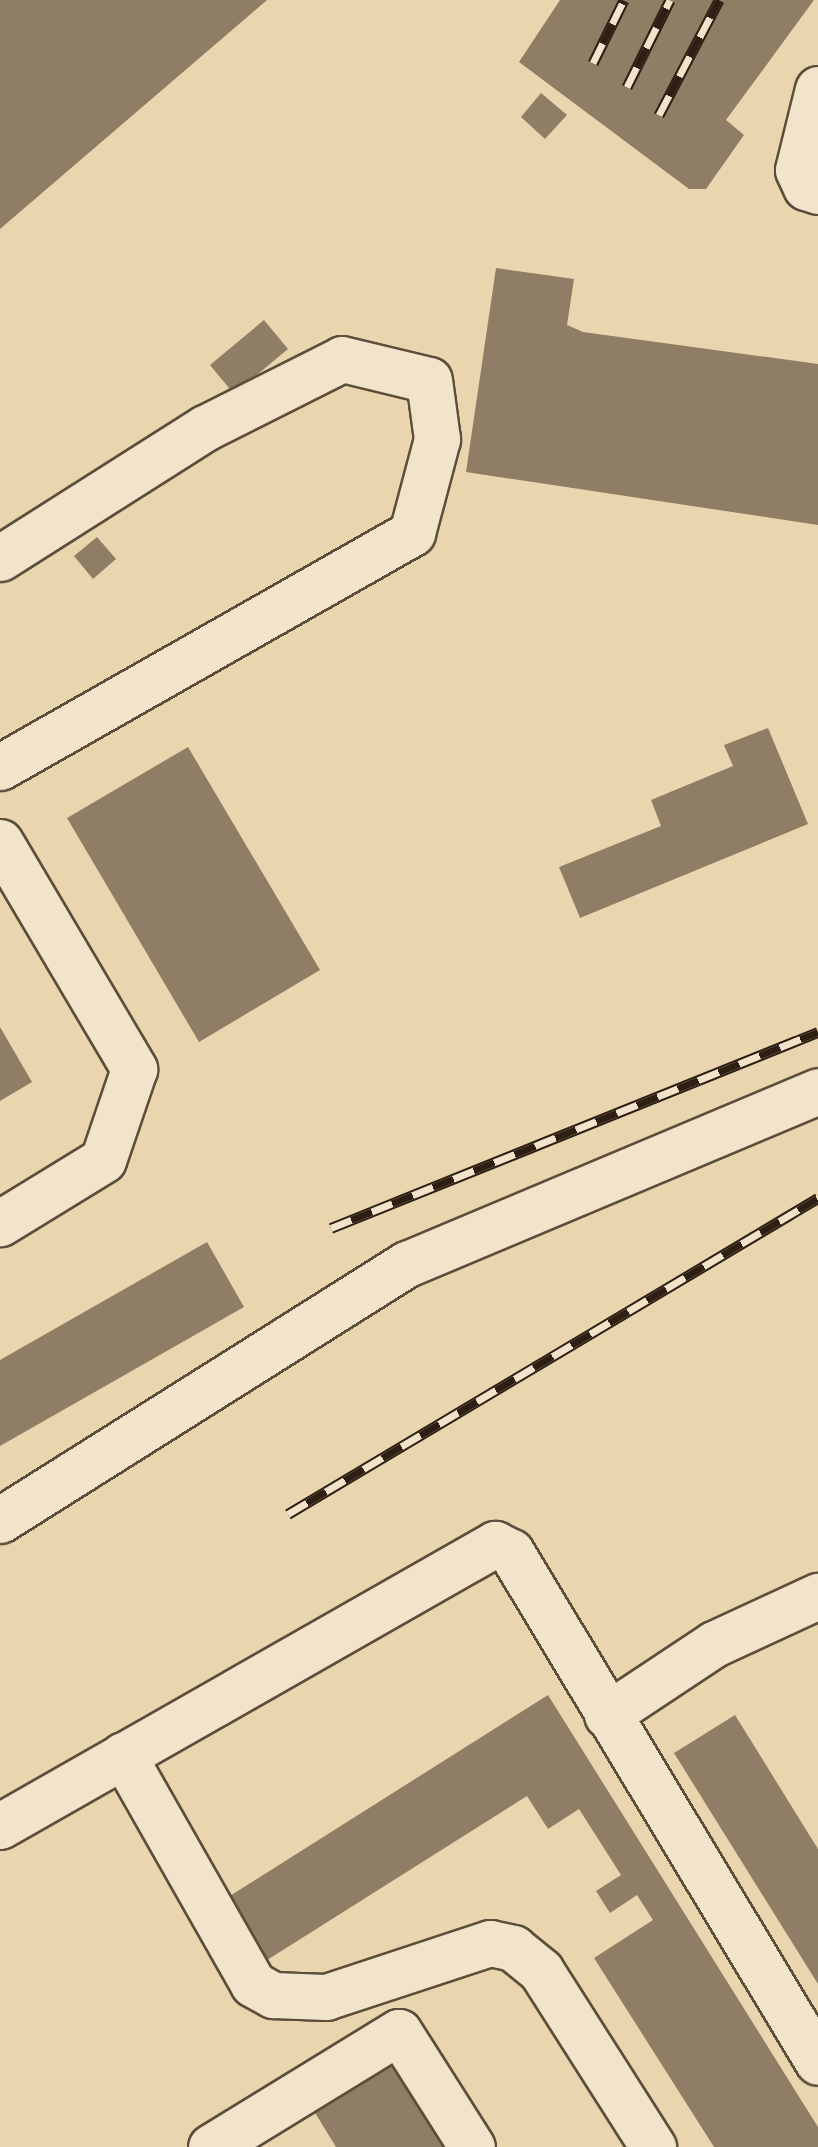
<!DOCTYPE html>
<html>
<head>
<meta charset="utf-8">
<style>
	body { margin:0 }
	#map { position:relative; width:818px; height:2147px; overflow:hidden; background:#e9d6af; font-family:Alegreya,serif }
	div>[style] { position:absolute }
	.building>* { inset:0; background:#8f7e65 }
	.roads { filter:drop-shadow(2px 0 #5d4d3b) drop-shadow(-2px 0 #5d4d3b) drop-shadow(0 2px #5d4d3b) drop-shadow(0 -2px #5d4d3b) }
	.minor>* { height:45px; margin:-22.5px; padding:0 22.5px; transform-origin:22.5px; border-radius:22.5px; background:#f1e4cb }
	.rail>* { height:11px; margin-top:-5.5px; transform-origin:0; background:repeating-linear-gradient(90deg,#f1e4cb 0 22px,#2e1f14 0 44px); box-sizing:border-box; border-block:2px solid #2e1f14 }
	span { translate:-50% -50%; white-space:nowrap; text-align:center; line-height:1.15; -webkit-text-stroke:8px #f1e4cb; paint-order:stroke }
</style>
</head>
<body>
<div id="map">
	<div class="building">
		<i style="clip-path:polygon(0 0,267px 0,0 229px)"></i>
		<i style="clip-path:polygon(560px 0,814px 0,726px 120px,744px 135px,706px 189px,689px 189px,519px 62px)"></i>
		<i style="clip-path:polygon(541px 93px,567px 115px,545px 139px,521px 117px)"></i>
		<i style="clip-path:polygon(496px 268px,574px 279px,567px 325px,583px 332px,818px 364px,818px 525px,466px 472px)"></i>
		<i style="clip-path:polygon(264px 320px,288px 349px,234px 394px,210px 365px)"></i>
		<i style="clip-path:polygon(97px 537px,116px 559px,93px 579px,74px 556px)"></i>
		<i style="clip-path:polygon(768px 728px,808px 824px,580px 918px,559px 867px,661px 826px,651px 800px,733px 766px,724px 745px)"></i>
		<i style="clip-path:polygon(188px 747px,320px 970px,199px 1042px,67px 818px)"></i>
		<i style="clip-path:polygon(0 1027px,32px 1082px,0 1101px)"></i>
		<i style="clip-path:polygon(207px 1242px,244px 1307px,0 1446px,0 1360px)"></i>
		<i style="clip-path:polygon(548px 1695px,818px 2127px,818px 2147px,714px 2147px,594px 1958px,653px 1920px,637px 1895px,610px 1913px,596px 1891px,621px 1875px,579px 1809px,548px 1829px,527px 1796px,264px 1962px,225px 1899px)"></i>
		<i style="clip-path:polygon(735px 1715px,818px 1849px,818px 1984px,674px 1753px)"></i>
		<i style="clip-path:polygon(395px 2042px,461px 2147px,336px 2147px,306px 2098px)"></i>
	</div>
	<div class="roads">
		<div class="minor">
			<i style="left:818px;top:89px;width:83px;rotate:103.9deg"></i>
			<i style="left:798px;top:170px;width:19px;rotate:65deg"></i>
			<i style="left:806px;top:187px;width:13px;rotate:18deg"></i>
			<i style="left:0;top:558px;width:243px;rotate:-32.4deg"></i>
			<i style="left:205px;top:428px;width:153px;rotate:-26.7deg"></i>
			<i style="left:342px;top:359px;width:89px;rotate:13.6deg"></i>
			<i style="left:429px;top:380px;width:60px;rotate:82.3deg"></i>
			<i style="left:437px;top:439px;width:97px;rotate:104.9deg"></i>
			<i style="left:412px;top:533px;width:474px;rotate:150.4deg"></i>
			<i style="left:0;top:842px;width:264px;rotate:59.4deg"></i>
			<i style="left:134px;top:1069px;width:96px;rotate:108.8deg"></i>
			<i style="left:103px;top:1160px;width:121px;rotate:148.5deg"></i>
			<i style="left:0;top:1520px;width:481px;rotate:-32.2deg"></i>
			<i style="left:407px;top:1264px;width:446px;rotate:-22.8deg"></i>
			<i style="left:607px;top:1715px;width:128px;rotate:-33.6deg"></i>
			<i style="left:714px;top:1644px;width:115px;rotate:-24.8deg"></i>
			<i style="left:123px;top:1755px;width:263px;rotate:60.4deg"></i>
			<i style="left:253px;top:1984px;width:23px;rotate:29deg"></i>
			<i style="left:273px;top:1995px;width:53px;rotate:2.2deg"></i>
			<i style="left:326px;top:1997px;width:173px;rotate:-18.2deg"></i>
			<i style="left:490px;top:1943px;width:24px;rotate:12deg"></i>
			<i style="left:513px;top:1948px;width:36px;rotate:39deg"></i>
			<i style="left:541px;top:1971px;width:209px;rotate:57.5deg"></i>
			<i style="left:0;top:1826px;width:570px;rotate:-29.67deg"></i>
			<i style="left:495px;top:1544px;width:18px;rotate:27deg"></i>
			<i style="left:511px;top:1552px;width:595px;rotate:58.95deg"></i>
			<i style="left:211px;top:2147px;width:220px;rotate:-31.5deg"></i>
			<i style="left:399px;top:2032px;width:136px;rotate:57.6deg"></i>
		</div>
	</div>
	<div class="rail">
		<i style="left:593px;top:63px;width:70px;rotate:-63.8deg"></i>
		<i style="left:627px;top:87px;width:97px;rotate:-63.7deg"></i>
		<i style="left:659px;top:115px;width:130px;rotate:-62.4deg"></i>
		<i style="left:331px;top:1228px;width:525px;rotate:-21.92deg"></i>
		<i style="left:288px;top:1514px;width:617px;rotate:-30.8deg"></i>
	</div>
</div>
</body>
</html>
